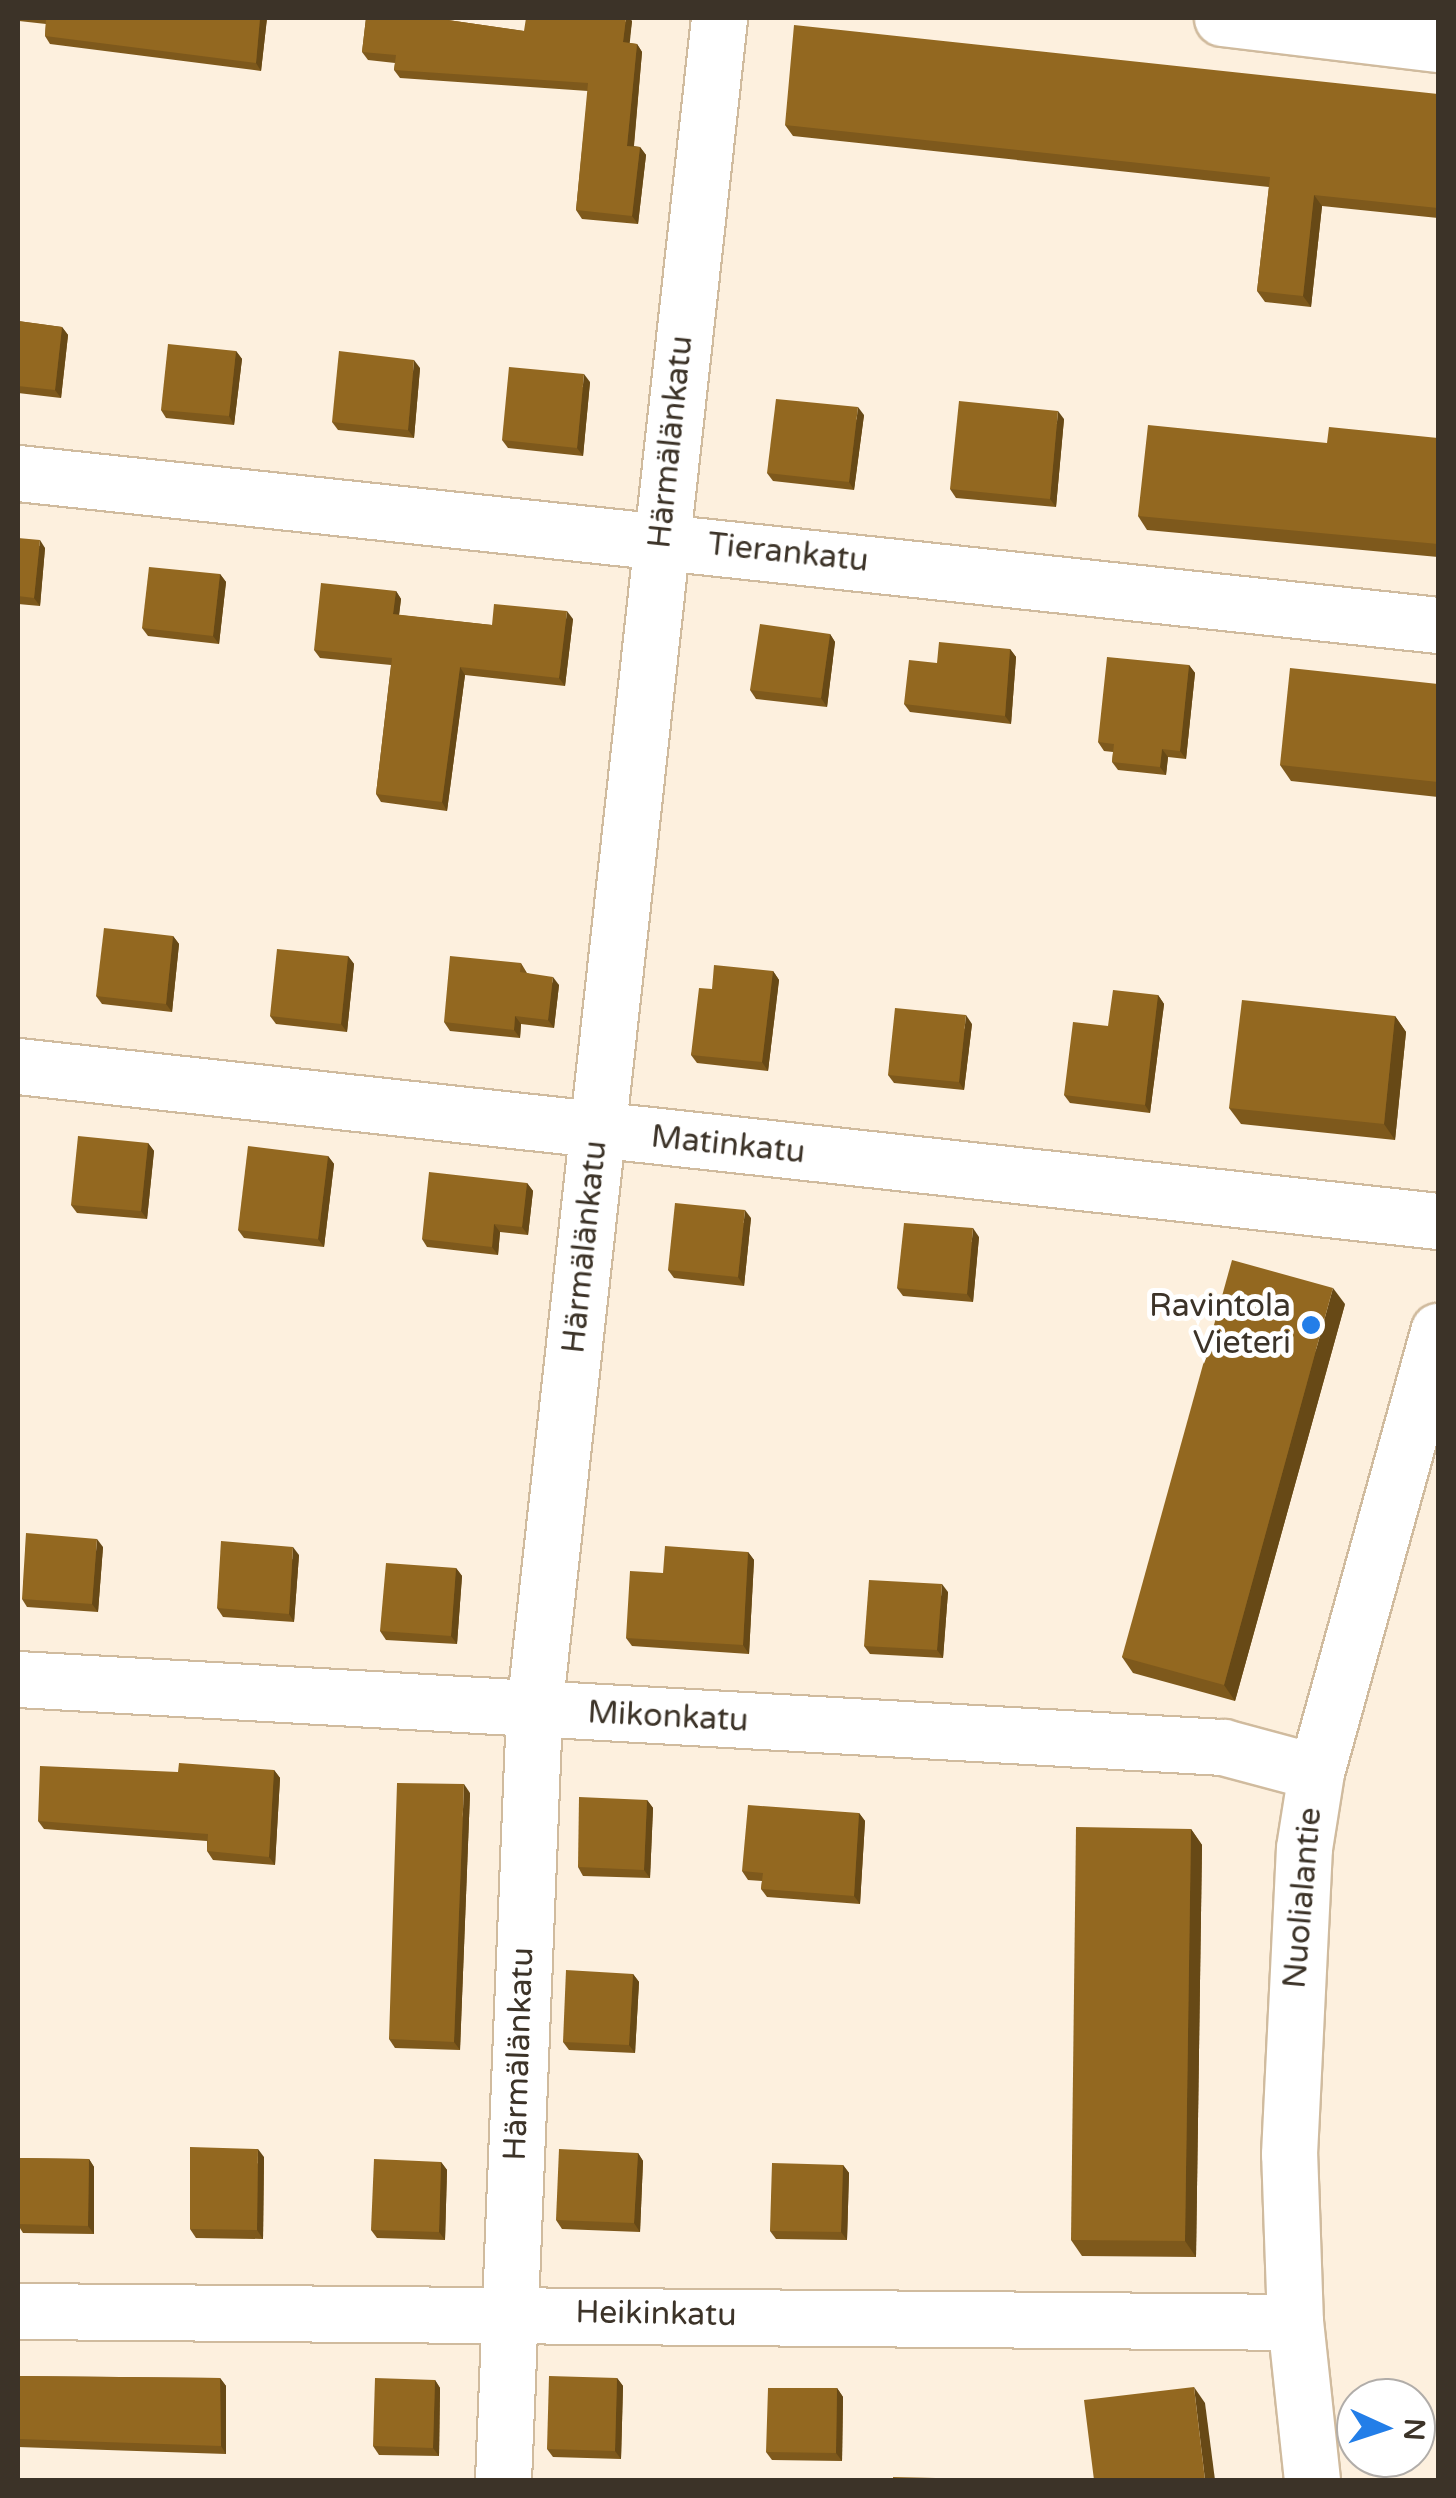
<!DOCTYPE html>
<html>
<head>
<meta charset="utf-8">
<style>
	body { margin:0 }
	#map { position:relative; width:1456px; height:2498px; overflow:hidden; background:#fdf0de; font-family:"Varela Round",sans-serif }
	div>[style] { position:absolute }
	.roads { filter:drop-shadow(2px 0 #d0bb9e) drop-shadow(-2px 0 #d0bb9e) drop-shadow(0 2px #d0bb9e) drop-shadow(0 -2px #d0bb9e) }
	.minor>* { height:55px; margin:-27.5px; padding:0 27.5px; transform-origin:27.5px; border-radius:27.5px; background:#fff }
	.wall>* { inset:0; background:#7e591c }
	.shaded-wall>* { inset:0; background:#674916 }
	.building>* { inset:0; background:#936820 }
	.dots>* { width:28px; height:28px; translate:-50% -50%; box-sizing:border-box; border:5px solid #fff; border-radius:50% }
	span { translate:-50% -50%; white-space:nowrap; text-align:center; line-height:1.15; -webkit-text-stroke:10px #fff; paint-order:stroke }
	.street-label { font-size:32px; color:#3c3328 }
	.poi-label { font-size:32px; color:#3c3328 }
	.right { translate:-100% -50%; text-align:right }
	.frame { position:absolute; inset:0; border:20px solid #3c3328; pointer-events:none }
	.north { position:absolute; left:1336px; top:2378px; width:100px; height:100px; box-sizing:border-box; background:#fff; border:2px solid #b1ada9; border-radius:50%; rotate:93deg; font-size:28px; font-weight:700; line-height:40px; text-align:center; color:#3c3328 }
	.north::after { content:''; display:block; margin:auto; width:35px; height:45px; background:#237ee8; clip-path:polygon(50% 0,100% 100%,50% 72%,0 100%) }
</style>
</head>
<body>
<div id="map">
	<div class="roads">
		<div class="minor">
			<i style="left:1222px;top:18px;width:218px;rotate:6.9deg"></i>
			<i style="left:18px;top:473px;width:1428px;rotate:6.11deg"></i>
			<i style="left:18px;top:1066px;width:1428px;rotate:6.23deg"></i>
			<i style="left:18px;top:1679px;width:1207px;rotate:3.23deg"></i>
			<i style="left:1223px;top:1747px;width:96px;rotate:15deg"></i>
			<i style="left:18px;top:2311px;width:1277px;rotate:0.49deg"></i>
			<i style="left:503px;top:2480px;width:771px;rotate:-87.69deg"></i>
			<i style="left:534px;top:1710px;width:1702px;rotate:-83.76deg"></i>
			<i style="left:1312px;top:2480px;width:159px;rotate:-96.1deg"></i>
			<i style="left:1295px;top:2322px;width:168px;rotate:-92deg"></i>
			<i style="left:1289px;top:2154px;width:306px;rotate:-87.2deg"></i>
			<i style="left:1304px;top:1848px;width:77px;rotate:-81deg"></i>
			<i style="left:1316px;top:1772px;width:458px;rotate:-74.5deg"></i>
		</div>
	</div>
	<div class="wall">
		<i style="clip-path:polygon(18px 18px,267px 18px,261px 71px,50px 44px,45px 36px,46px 24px,19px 21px)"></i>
		<i style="clip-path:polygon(366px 18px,448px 18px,448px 20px,524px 31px,632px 21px,629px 43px,637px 44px,642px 52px,634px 146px,640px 147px,646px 155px,638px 224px,582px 219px,576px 210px,588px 91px,400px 78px,394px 70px,395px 63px,368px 60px,362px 52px)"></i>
		<i style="clip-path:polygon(1438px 94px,1438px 218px,1322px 206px,1311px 307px,1265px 302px,1257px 291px,1269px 187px,793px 136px,785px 125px)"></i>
		<i style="clip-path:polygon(18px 321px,62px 327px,68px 335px,61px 398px,18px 393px)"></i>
		<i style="clip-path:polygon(236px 351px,242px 359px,234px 425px,166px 418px,161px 410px)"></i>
		<i style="clip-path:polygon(420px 368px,414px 438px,338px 430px,332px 422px)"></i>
		<i style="clip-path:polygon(590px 382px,583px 456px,508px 448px,502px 440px)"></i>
		<i style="clip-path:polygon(864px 415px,854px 490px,773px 481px,767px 473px)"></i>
		<i style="clip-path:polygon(1064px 419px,1056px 507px,956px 498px,950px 489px)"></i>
		<i style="clip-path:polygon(1438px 438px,1438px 557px,1147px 530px,1138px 516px,1327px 443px)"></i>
		<i style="clip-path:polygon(18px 538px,45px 548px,40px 606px,18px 604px)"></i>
		<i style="clip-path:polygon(220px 574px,226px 582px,219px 644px,148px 636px,142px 628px)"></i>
		<i style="clip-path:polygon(396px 591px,401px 599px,399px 615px,492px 625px,573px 619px,565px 686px,465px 675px,447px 811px,381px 802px,376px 794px,391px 665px,320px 658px,314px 650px)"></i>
		<i style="clip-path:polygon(830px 634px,835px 642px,827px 707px,756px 699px,750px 690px)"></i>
		<i style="clip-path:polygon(1010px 649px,1016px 657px,1011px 724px,910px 712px,904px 704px,937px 663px)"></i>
		<i style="clip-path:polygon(1189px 665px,1195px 673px,1186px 759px,1168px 757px,1166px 775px,1118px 770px,1112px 762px,1113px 752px,1104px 751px,1098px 742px)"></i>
		<i style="clip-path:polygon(1438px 684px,1438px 797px,1291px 781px,1280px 765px)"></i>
		<i style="clip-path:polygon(173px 936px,179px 944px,172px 1012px,102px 1004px,96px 996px)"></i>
		<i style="clip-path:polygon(348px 956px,354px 964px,347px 1032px,276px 1024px,270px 1016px)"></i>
		<i style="clip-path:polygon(521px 963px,527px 973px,559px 985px,554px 1028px,521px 1024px,520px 1038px,450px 1031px,444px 1022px)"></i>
		<i style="clip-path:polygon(773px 971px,779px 980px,768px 1071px,697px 1063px,691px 1055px,712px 989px)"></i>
		<i style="clip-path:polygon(1158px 995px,1164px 1004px,1150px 1113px,1070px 1103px,1064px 1095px,1108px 1026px)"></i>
		<i style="clip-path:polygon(1395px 1016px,1406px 1032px,1395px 1140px,1241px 1124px,1229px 1108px)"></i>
		<i style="clip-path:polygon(972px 1024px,964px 1090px,894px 1083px,888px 1075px)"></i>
		<i style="clip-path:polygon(148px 1143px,154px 1151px,147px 1219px,77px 1213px,71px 1205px)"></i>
		<i style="clip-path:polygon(328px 1156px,334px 1164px,324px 1247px,244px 1238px,238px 1230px)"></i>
		<i style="clip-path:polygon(527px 1183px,533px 1191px,528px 1235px,500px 1232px,498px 1255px,427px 1247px,422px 1239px)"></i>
		<i style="clip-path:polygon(751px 1218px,744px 1286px,674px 1278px,668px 1270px)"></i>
		<i style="clip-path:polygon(979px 1237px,973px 1302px,903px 1296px,897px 1288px)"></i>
		<i style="clip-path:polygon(1345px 1304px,1235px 1701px,1133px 1673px,1122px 1657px)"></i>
		<i style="clip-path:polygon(103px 1547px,98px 1612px,27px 1607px,22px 1599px)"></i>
		<i style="clip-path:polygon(748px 1552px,754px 1560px,749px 1654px,632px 1646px,626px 1638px)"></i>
		<i style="clip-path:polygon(299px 1555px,294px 1622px,223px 1617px,217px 1608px)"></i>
		<i style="clip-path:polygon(456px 1568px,462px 1576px,457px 1644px,386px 1640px,380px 1631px)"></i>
		<i style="clip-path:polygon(948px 1592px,943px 1658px,870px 1654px,864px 1646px)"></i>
		<i style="clip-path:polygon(274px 1770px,280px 1778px,275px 1865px,213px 1860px,207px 1851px,207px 1841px,44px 1829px,38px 1821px,178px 1772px)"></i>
		<i style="clip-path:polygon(470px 1793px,460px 2050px,395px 2048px,389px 2039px)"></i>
		<i style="clip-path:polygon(647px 1800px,653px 1808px,650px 1878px,583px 1876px,578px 1867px)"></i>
		<i style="clip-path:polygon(859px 1813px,865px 1821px,860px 1904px,767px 1897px,761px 1889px,762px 1881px,748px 1880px,742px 1871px)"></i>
		<i style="clip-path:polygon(1191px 1829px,1202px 1845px,1196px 2257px,1082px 2256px,1071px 2240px)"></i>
		<i style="clip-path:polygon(633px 1974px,639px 1982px,635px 2053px,569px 2050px,563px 2042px)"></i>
		<i style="clip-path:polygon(638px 2153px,643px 2161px,640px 2232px,562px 2229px,556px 2220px)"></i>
		<i style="clip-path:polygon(264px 2157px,263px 2239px,196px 2238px,190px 2229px)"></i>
		<i style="clip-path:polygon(18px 2158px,89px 2159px,94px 2167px,94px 2234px,23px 2233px,18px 2225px)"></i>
		<i style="clip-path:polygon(441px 2162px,447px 2170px,445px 2240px,377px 2238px,371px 2230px)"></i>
		<i style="clip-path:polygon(843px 2165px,849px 2173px,847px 2240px,776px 2239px,770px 2231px)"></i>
		<i style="clip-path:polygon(18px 2376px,220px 2378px,226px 2386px,226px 2454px,18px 2447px)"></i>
		<i style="clip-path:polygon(617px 2378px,623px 2386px,621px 2459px,553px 2457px,547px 2449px)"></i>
		<i style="clip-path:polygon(435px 2380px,440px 2388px,439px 2456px,379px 2455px,373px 2446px)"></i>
		<i style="clip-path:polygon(837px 2388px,843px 2397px,842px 2461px,772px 2460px,766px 2452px)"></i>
	</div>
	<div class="shaded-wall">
		<i style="clip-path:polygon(260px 18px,267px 18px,261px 71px,256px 63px)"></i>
		<i style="clip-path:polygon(626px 18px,630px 18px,632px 21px,629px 50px,623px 42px)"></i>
		<i style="clip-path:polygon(637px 44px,642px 52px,633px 154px,627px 146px)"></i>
		<i style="clip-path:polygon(640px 147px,646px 155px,638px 224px,632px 216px)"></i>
		<i style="clip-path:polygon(1314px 195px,1322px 206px,1311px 307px,1303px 296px)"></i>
		<i style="clip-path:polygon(62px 327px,68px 335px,61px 398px,55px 390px)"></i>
		<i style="clip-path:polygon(236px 351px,242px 359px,234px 425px,229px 416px)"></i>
		<i style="clip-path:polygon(414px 360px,420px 368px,414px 438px,408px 430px)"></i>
		<i style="clip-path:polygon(584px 374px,590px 382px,583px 456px,577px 448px)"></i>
		<i style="clip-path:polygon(858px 407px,864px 415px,854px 490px,849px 482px)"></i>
		<i style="clip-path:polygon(1058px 411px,1064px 419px,1056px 507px,1050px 499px)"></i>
		<i style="clip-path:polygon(40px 540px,45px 548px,40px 606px,34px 598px)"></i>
		<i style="clip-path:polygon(220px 574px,226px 582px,219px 644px,213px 636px)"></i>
		<i style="clip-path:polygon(396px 591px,401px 599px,398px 623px,393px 614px)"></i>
		<i style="clip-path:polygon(567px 611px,573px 619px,565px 686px,559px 678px)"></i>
		<i style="clip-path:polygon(830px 634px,835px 642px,827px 707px,821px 698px)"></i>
		<i style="clip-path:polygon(1010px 649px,1016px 657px,1011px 724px,1005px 716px)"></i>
		<i style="clip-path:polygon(1189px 665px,1195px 673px,1186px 759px,1180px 751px)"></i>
		<i style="clip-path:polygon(460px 667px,465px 675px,447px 811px,442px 802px)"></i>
		<i style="clip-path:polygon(1162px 749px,1168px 757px,1166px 775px,1160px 767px)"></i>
		<i style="clip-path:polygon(173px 936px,179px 944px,172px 1012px,166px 1004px)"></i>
		<i style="clip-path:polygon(348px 956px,354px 964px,347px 1032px,341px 1024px)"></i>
		<i style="clip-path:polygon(773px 971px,779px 980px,768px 1071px,762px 1062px)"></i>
		<i style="clip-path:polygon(553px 977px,559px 985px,554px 1028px,548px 1020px)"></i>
		<i style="clip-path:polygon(1158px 995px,1164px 1004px,1150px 1113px,1145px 1105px)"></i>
		<i style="clip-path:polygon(966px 1015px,972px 1024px,964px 1090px,959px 1082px)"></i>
		<i style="clip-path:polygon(515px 1016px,521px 1024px,520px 1038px,514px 1030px)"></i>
		<i style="clip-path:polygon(1395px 1016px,1406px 1032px,1395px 1140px,1384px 1124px)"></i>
		<i style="clip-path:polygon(148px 1143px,154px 1151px,147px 1219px,141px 1211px)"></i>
		<i style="clip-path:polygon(328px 1156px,334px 1164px,324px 1247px,318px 1239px)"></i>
		<i style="clip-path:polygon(527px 1183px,533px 1191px,528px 1235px,522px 1227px)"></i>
		<i style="clip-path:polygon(745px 1210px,751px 1218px,744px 1286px,738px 1277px)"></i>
		<i style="clip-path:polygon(494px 1224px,500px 1232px,498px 1255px,492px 1247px)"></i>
		<i style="clip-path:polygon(973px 1228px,979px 1237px,973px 1302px,967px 1294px)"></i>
		<i style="clip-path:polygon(1333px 1288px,1345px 1304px,1235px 1701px,1224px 1685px)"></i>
		<i style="clip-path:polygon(97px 1539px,103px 1547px,98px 1612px,92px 1604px)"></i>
		<i style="clip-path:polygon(293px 1547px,299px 1555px,294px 1622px,289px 1614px)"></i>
		<i style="clip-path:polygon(748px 1552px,754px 1560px,749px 1654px,743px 1645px)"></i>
		<i style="clip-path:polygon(456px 1568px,462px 1576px,457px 1644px,451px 1636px)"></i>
		<i style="clip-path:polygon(942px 1584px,948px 1592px,943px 1658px,937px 1650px)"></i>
		<i style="clip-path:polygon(274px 1770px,280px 1778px,275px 1865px,269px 1857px)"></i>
		<i style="clip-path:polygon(464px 1784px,470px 1793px,460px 2050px,454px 2042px)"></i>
		<i style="clip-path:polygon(647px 1800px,653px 1808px,650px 1878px,644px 1870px)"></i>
		<i style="clip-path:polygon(859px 1813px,865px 1821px,860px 1904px,854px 1896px)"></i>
		<i style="clip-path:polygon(1191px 1829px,1202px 1845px,1196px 2257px,1185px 2241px)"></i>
		<i style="clip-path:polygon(633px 1974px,639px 1982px,635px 2053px,629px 2045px)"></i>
		<i style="clip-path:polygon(258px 2149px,264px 2157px,263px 2239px,257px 2230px)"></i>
		<i style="clip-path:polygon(638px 2153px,643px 2161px,640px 2232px,634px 2223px)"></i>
		<i style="clip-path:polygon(89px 2159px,94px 2167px,94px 2234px,88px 2226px)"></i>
		<i style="clip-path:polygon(441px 2162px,447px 2170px,445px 2240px,439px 2232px)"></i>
		<i style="clip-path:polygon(843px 2165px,849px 2173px,847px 2240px,841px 2232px)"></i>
		<i style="clip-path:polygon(220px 2378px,226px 2386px,226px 2454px,221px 2446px)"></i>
		<i style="clip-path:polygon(617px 2378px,623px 2386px,621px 2459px,615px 2451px)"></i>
		<i style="clip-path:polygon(435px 2380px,440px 2388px,439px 2456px,433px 2448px)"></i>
		<i style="clip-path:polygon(1194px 2387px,1205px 2403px,1215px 2480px,1205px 2480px)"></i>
		<i style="clip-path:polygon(837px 2388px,843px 2397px,842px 2461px,836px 2453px)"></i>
	</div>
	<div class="building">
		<i style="clip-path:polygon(46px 18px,260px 18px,256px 63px,45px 36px)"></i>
		<i style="clip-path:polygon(366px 18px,441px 18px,441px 19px,524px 31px,526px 18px,626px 18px,623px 42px,637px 44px,627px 146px,640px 147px,632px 216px,576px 210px,588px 83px,394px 70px,396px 55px,362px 52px)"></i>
		<i style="clip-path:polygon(794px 25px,1438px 94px,1438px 208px,1314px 195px,1303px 296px,1257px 291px,1270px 177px,785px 125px)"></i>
		<i style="clip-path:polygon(18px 321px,62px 327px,55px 390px,18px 386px)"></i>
		<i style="clip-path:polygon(168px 344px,236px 351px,229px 416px,161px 410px)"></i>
		<i style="clip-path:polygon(339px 351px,414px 360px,408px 430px,332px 422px)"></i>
		<i style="clip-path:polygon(509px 367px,584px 374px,577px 448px,502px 440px)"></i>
		<i style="clip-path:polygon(776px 399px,858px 407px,849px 482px,767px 473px)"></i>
		<i style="clip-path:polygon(959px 401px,1058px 411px,1050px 499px,950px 489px)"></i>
		<i style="clip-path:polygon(1148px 425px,1327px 443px,1329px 427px,1438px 438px,1438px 544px,1138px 516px)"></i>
		<i style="clip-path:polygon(18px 538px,40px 540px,34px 598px,18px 596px)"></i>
		<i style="clip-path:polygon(149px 567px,220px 574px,213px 636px,142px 628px)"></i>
		<i style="clip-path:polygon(321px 583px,396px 591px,393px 614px,492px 625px,494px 604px,567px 611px,559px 678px,460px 667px,442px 802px,376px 794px,392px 658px,314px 650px)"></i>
		<i style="clip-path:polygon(760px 624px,830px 634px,821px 698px,750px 690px)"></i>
		<i style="clip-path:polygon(939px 642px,1010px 649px,1005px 716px,904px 704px,909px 660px,937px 663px)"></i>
		<i style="clip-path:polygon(1107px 657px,1189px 665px,1180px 751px,1162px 749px,1160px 767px,1112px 762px,1114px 744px,1098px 742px)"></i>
		<i style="clip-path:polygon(1290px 668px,1438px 684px,1438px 782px,1280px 765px)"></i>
		<i style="clip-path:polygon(104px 928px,173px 936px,166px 1004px,96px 996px)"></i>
		<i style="clip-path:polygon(277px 949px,348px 956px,341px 1024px,270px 1016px)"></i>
		<i style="clip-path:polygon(450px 956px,521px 963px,520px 972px,553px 977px,548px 1020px,515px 1016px,514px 1030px,444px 1022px)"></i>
		<i style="clip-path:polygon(714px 965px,773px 971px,762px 1062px,691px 1055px,699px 988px,712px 989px)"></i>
		<i style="clip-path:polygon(1113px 990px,1158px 995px,1145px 1105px,1064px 1095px,1073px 1022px,1108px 1026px)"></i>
		<i style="clip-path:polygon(1242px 1000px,1395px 1016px,1384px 1124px,1229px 1108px)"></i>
		<i style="clip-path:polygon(895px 1008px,966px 1015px,959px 1082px,888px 1075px)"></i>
		<i style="clip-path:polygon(78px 1136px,148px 1143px,141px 1211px,71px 1205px)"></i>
		<i style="clip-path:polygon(248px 1146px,328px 1156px,318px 1239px,238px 1230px)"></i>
		<i style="clip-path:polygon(429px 1172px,527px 1183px,522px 1227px,494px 1224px,492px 1247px,422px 1239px)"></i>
		<i style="clip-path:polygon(675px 1203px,745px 1210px,738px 1277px,668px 1270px)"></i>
		<i style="clip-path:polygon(904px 1223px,973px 1228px,967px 1294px,897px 1288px)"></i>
		<i style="clip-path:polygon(1232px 1260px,1333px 1288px,1224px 1685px,1122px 1657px)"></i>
		<i style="clip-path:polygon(26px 1533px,97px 1539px,92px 1604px,22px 1599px)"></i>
		<i style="clip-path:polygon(221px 1541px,293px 1547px,289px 1614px,217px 1608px)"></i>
		<i style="clip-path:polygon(665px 1546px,748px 1552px,743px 1645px,626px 1638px,630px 1571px,663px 1573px)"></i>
		<i style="clip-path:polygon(386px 1563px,456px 1568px,451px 1636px,380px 1631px)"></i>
		<i style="clip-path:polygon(869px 1580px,942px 1584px,937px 1650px,864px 1646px)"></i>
		<i style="clip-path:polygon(179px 1763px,274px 1770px,269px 1857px,207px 1851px,208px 1834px,38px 1821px,40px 1766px,178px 1772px)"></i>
		<i style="clip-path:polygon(397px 1783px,464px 1784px,454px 2042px,389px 2039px)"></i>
		<i style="clip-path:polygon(579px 1797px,647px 1800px,644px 1870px,578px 1867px)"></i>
		<i style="clip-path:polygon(748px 1805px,859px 1813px,854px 1896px,761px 1889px,763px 1873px,742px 1871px)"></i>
		<i style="clip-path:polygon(1076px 1827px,1191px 1829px,1185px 2241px,1071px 2240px)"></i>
		<i style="clip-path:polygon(566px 1970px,633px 1974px,629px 2045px,563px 2042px)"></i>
		<i style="clip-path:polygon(190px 2147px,258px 2149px,257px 2230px,190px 2229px)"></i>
		<i style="clip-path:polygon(559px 2149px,638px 2153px,634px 2223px,556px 2220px)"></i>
		<i style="clip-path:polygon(18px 2158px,89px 2159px,88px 2226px,18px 2224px)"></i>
		<i style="clip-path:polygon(374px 2159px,441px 2162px,439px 2232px,371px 2230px)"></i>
		<i style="clip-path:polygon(772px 2163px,843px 2165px,841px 2232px,770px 2231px)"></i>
		<i style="clip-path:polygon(18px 2376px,220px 2378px,221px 2446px,18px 2439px)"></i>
		<i style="clip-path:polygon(549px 2376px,617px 2378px,615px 2451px,547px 2449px)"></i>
		<i style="clip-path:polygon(375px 2378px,435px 2380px,433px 2448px,373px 2446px)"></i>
		<i style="clip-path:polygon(1194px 2387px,1205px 2480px,1094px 2480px,1084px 2400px)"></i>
		<i style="clip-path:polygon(768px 2388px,837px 2388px,836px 2453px,766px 2452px)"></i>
		<i style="clip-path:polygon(893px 2477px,978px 2479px,978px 2480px,893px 2480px)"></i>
	</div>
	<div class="dots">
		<i style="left:1311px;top:1325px;background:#237ee8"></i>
	</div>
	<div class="street-label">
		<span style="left:671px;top:442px;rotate:-84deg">Härmälänkatu</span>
		<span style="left:788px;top:553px;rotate:6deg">Tierankatu</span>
		<span style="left:728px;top:1145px;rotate:6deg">Matinkatu</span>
		<span style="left:585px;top:1247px;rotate:-84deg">Härmälänkatu</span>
		<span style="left:668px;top:1717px;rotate:3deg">Mikonkatu</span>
		<span style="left:1303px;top:1898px;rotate:-85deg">Nuolialantie</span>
		<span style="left:519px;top:2054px;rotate:-88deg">Härmälänkatu</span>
		<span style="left:656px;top:2314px;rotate:1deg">Heikinkatu</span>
	</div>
	<div class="poi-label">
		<span class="right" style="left:1291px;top:1325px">Ravintola<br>Vieteri</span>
	</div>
	<div class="frame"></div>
	<div class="north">N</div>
</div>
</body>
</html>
